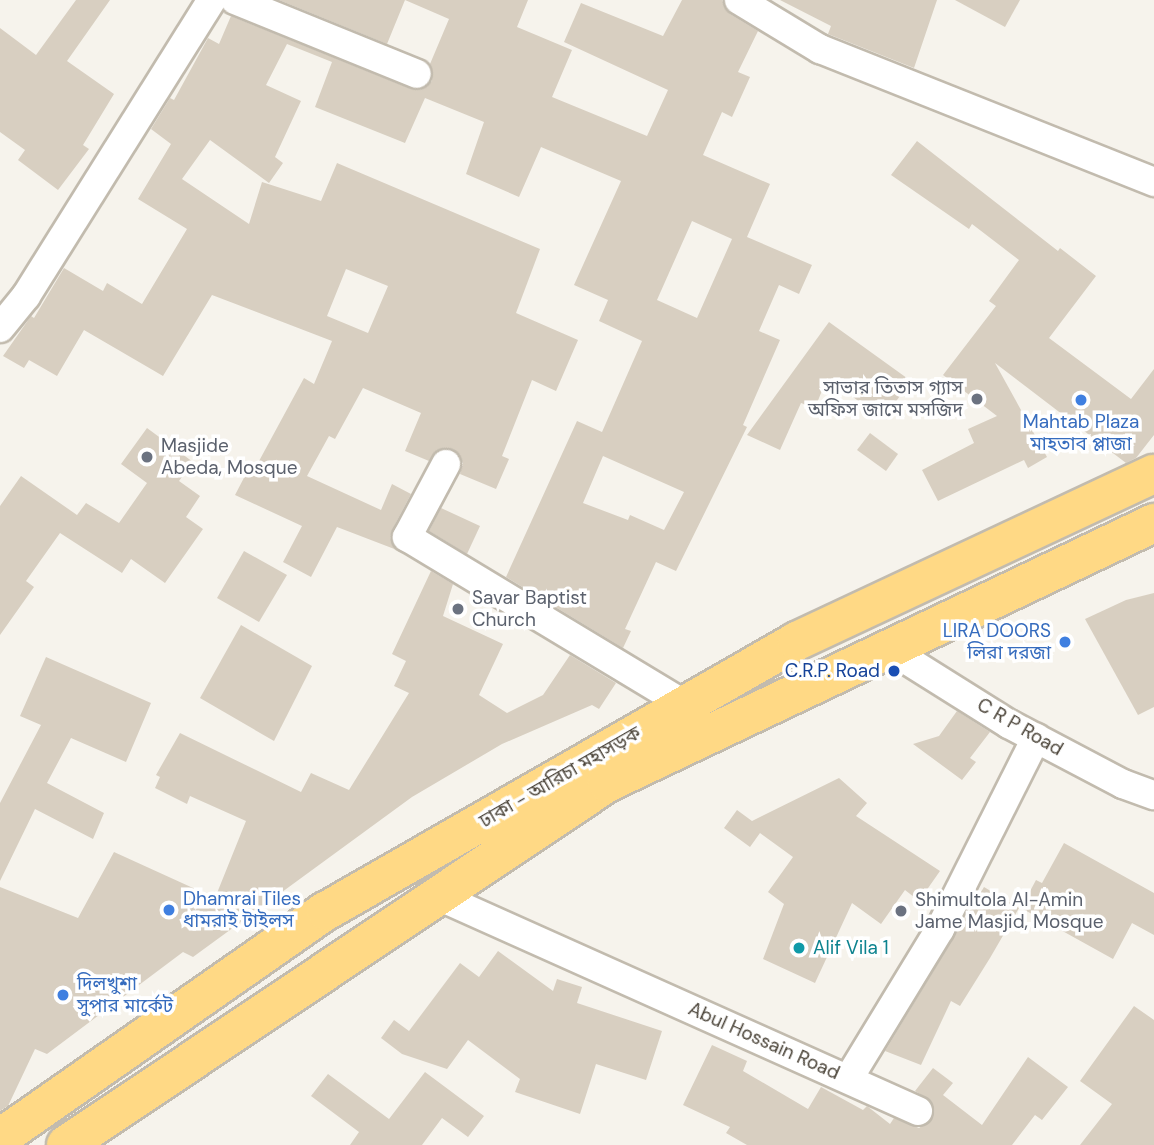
<!DOCTYPE html>
<html>
<head>
<meta charset="utf-8">
<style>
	body { margin:0 }
	#map { position:relative; width:1154px; height:1145px; overflow:hidden; background:#f6f3ec; font-family:"DM Sans","Noto Sans Bengali",sans-serif }
	div>[style] { position:absolute }
	.building>* { inset:0; background:#d8cfc1 }
	.roads { filter:drop-shadow(2px 0 #c2bbae) drop-shadow(-2px 0 #c2bbae) drop-shadow(0 2px #c2bbae) drop-shadow(0 -2px #c2bbae) }
	.minor>* { height:28px; margin:-14px; padding:0 14px; transform-origin:14px; border-radius:14px; background:#fff }
	.trunk>* { height:38px; margin:-19px; padding:0 19px; transform-origin:19px; border-radius:19px; background:#ffd985 }
	.dots>* { width:19px; height:19px; translate:-50% -50%; box-sizing:border-box; border:4px solid #fff; border-radius:50% }
	span { translate:-50% -50%; white-space:nowrap; text-align:center; line-height:1.15; -webkit-text-stroke:7px #fff; paint-order:stroke }
	.worship-label { font-size:19px; color:#5b616d }
	.right { translate:-100% -50%; text-align:right }
	.left { translate:0 -50%; text-align:left }
	.shop-label { font-size:19px; color:#366cbe }
	.transit-label { font-size:19px; color:#164399 }
	.street-label { font-size:19px; color:#4b4439 }
	.culture-label { font-size:19px; color:#0d838f }
</style>
</head>
<body>
<div id="map">
	<div class="building">
		<i style="clip-path:polygon(76px 0,110px 0,67px 61px,114px 94px,83px 145px,89px 149px,58px 190px,18px 160px,25px 150px,0 132px,0 28px,36px 55px)"></i>
		<i style="clip-path:polygon(evenodd,279px 0,528px 0,517px 27px,572px 50px,552px 97px,647px 136px,668px 90px,564px 42px,581px 3px,663px 36px,682px 0,722px 0,730px 14px,758px 31px,738px 72px,750px 77px,732px 117px,722px 112px,703px 155px,770px 184px,747px 237px,812px 265px,799px 294px,779px 285px,759px 331px,780px 340px,743px 425px,747px 427px,676px 571px,656px 562px,625px 629px,631px 631px,623px 648px,506px 577px,577px 421px,602px 432px,642px 341px,599px 321px,608px 300px,574px 285px,621px 181px,541px 147px,519px 197px,466px 174px,484px 122px,425px 98px,405px 143px,315px 107px,332px 62px,287px 44px,266px 85px,301px 101px,275px 157px,283px 163px,269px 183px,210px 140px,182px 179px,249px 224px,262px 182px,321px 201px,337px 163px,540px 249px,516px 313px,578px 340px,556px 391px,532px 380px,502px 456px,509px 459px,496px 489px,460px 474px,463px 463px,453px 449px,438px 450px,429px 461px,405px 451px,421px 413px,363px 388px,335px 439px,329px 436px,307px 476px,381px 510px,392px 484px,411px 494px,392px 530px,390px 538px,397px 550px,337px 527px,311px 577px,283px 562px,302px 526px,235px 495px,247px 472px,252px 474px,304px 378px,314px 384px,332px 341px,212px 295px,163px 376px,84px 330px,57px 376px,29px 360px,24px 368px,3px 356px,31px 316px,34px 318px,64px 268px,103px 291px,107px 283px,142px 304px,187px 229px,138px 199px,171px 144px,151px 129px,170px 98px,174px 100px,208px 38px,219px 44px,231px 16px,411px 89px,420px 90px,432px 81px,430px 64px,449px 19px,405px 0,387px 44px,279px 0,692px 221px,732px 239px,697px 318px,657px 300px,692px 221px,279px 0,346px 269px,388px 286px,368px 333px,327px 316px,346px 269px,279px 0,603px 456px,684px 492px,664px 530px,630px 515px,628px 520px,583px 503px,603px 456px)"></i>
		<i style="clip-path:polygon(780px 0,937px 0,914px 68px,828px 34px,831px 26px)"></i>
		<i style="clip-path:polygon(955px 0,1020px 0,1005px 27px)"></i>
		<i style="clip-path:polygon(917px 141px,1058px 251px,1060px 248px,1096px 276px,1049px 338px,1131px 399px,1154px 369px,1154px 435px,1136px 458px,1126px 463px,995px 363px,1047px 457px,1028px 468px,1024px 460px,938px 501px,922px 470px,974px 443px,968px 429px,997px 416px,943px 375px,996px 306px,989px 301px,1019px 260px,972px 224px,969px 229px,891px 175px)"></i>
		<i style="clip-path:polygon(829px 322px,911px 381px,883px 419px,827px 378px,815px 408px,801px 403px,780px 450px,747px 435px)"></i>
		<i style="clip-path:polygon(147px 428px,193px 462px,179px 481px,200px 496px,186px 517px,203px 529px,165px 583px,131px 559px,122px 573px,60px 533px,26px 581px,34px 587px,0 635px,0 506px,21px 476px,77px 515px,86px 503px,119px 523px,147px 483px,121px 464px)"></i>
		<i style="clip-path:polygon(870px 433px,898px 454px,886px 471px,857px 450px)"></i>
		<i style="clip-path:polygon(441px 508px,480px 526px,467px 554px,429px 531px)"></i>
		<i style="clip-path:polygon(244px 551px,287px 575px,259px 622px,217px 598px)"></i>
		<i style="clip-path:polygon(431px 571px,453px 584px,443px 616px,503px 644px,479px 695px,507px 713px,543px 695px,570px 655px,616px 683px,599px 709px,592px 705px,502px 744px,412px 797px,193px 957px,183px 952px,47px 1054px,35px 1049px,8px 1106px,0 1111px,0 887px,78px 918px,114px 852px,215px 898px,246px 821px,190px 796px,187px 804px,155px 788px,160px 777px,156px 775px,180px 733px,301px 792px,311px 773px,349px 790px,409px 693px,394px 686px,406px 661px,392px 654px)"></i>
		<i style="clip-path:polygon(1154px 593px,1154px 707px,1138px 715px,1085px 619px,1126px 600px)"></i>
		<i style="clip-path:polygon(241px 625px,312px 666px,274px 741px,200px 698px)"></i>
		<i style="clip-path:polygon(46px 657px,151px 703px,126px 762px,71px 738px,47px 783px,104px 813px,93px 839px,35px 809px,0 881px,0 803px,41px 725px,20px 716px)"></i>
		<i style="clip-path:polygon(957px 711px,990px 732px,970px 758px,976px 762px,962px 780px,913px 744px,939px 736px)"></i>
		<i style="clip-path:polygon(839px 778px,867px 803px,856px 816px,940px 871px,919px 901px,905px 890px,881px 924px,852px 903px,815px 983px,763px 959px,784px 904px,768px 892px,793px 857px,760px 833px,750px 847px,724px 828px,737px 810px,752px 821px)"></i>
		<i style="clip-path:polygon(1064px 843px,1154px 893px,1154px 935px,1132px 923px,1113px 959px,1021px 908px,1036px 880px,1042px 883px)"></i>
		<i style="clip-path:polygon(984px 887px,1019px 908px,990px 958px,960px 1006px,951px 1001px,921px 1065px,885px 1051px)"></i>
		<i style="clip-path:polygon(498px 951px,553px 991px,557px 979px,582px 987px,577px 1003px,662px 1031px,646px 1080px,596px 1064px,580px 1114px,515px 1092px,520px 1079px,468px 1040px,447px 1069px,402px 1054px,381px 1038px,394px 1020px,409px 1031px,460px 963px,479px 977px)"></i>
		<i style="clip-path:polygon(1134px 1006px,1154px 1020px,1154px 1145px,1080px 1145px,1112px 1104px,1080px 1081px)"></i>
		<i style="clip-path:polygon(712px 1045px,747px 1061px,743px 1071px,808px 1109px,821px 1087px,863px 1110px,867px 1106px,890px 1124px,894px 1118px,919px 1128px,933px 1118px,934px 1109px,931px 1101px,915px 1091px,933px 1068px,953px 1083px,943px 1095px,982px 1125px,1028px 1057px,1068px 1087px,1042px 1120px,1035px 1115px,1012px 1145px,747px 1145px,726px 1133px,730px 1127px,683px 1105px)"></i>
		<i style="clip-path:polygon(425px 1072px,484px 1116px,468px 1137px,442px 1118px,422px 1145px,350px 1145px,359px 1132px,311px 1096px,328px 1074px,389px 1119px)"></i>
	</div>
	<div class="roads">
		<div class="minor">
			<i style="left:235px;top:0;width:196px;rotate:22.1deg"></i>
			<i style="left:739px;top:0;width:95px;rotate:31.2deg"></i>
			<i style="left:820px;top:49px;width:360px;rotate:21.7deg"></i>
			<i style="left:0;top:328px;width:41px;rotate:-50.9deg"></i>
			<i style="left:26px;top:296px;width:350px;rotate:-57.9deg"></i>
			<i style="left:446px;top:464px;width:83px;rotate:118.1deg"></i>
			<i style="left:407px;top:537px;width:326px;rotate:31.1deg"></i>
			<i style="left:891px;top:650px;width:139px;rotate:32.1deg"></i>
			<i style="left:1009px;top:724px;width:129px;rotate:27.8deg"></i>
			<i style="left:1123px;top:784px;width:33px;rotate:20deg"></i>
			<i style="left:438px;top:896px;width:526px;rotate:24.13deg"></i>
			<i style="left:849px;top:1078px;width:175px;rotate:-58.6deg"></i>
			<i style="left:940px;top:929px;width:214px;rotate:-63.3deg"></i>
		</div>
		<div class="trunk">
			<i style="left:0;top:1138px;width:397px;rotate:-34.9deg"></i>
			<i style="left:326px;top:911px;width:543px;rotate:-29.82deg"></i>
			<i style="left:797px;top:641px;width:394px;rotate:-25.1deg"></i>
			<i style="left:66px;top:1145px;width:651px;rotate:-33.79deg"></i>
			<i style="left:607px;top:783px;width:606px;rotate:-25.42deg"></i>
		</div>
	</div>
	<div class="dots">
		<i style="left:977px;top:399px;background:#6b7280"></i>
		<i style="left:1081px;top:400px;background:#3f7fe0"></i>
		<i style="left:147px;top:457px;background:#6b7280"></i>
		<i style="left:458px;top:609px;background:#6b7280"></i>
		<i style="left:1065px;top:642px;background:#3f7fe0"></i>
		<i style="left:894px;top:671px;background:#1a4fb4"></i>
		<i style="left:169px;top:910px;background:#3f7fe0"></i>
		<i style="left:901px;top:911px;background:#6b7280"></i>
		<i style="left:799px;top:948px;background:#0f9aa8"></i>
		<i style="left:63px;top:995px;background:#3f7fe0"></i>
	</div>
	<div class="worship-label">
		<span class="right" style="left:963px;top:399px">সাভার তিতাস গ্যাস<br>অফিস জামে মসজিদ</span>
		<span class="left" style="left:161px;top:457px">Masjide<br>Abeda, Mosque</span>
		<span class="left" style="left:472px;top:609px">Savar Baptist<br>Church</span>
		<span class="left" style="left:915px;top:911px">Shimultola Al-Amin<br>Jame Masjid, Mosque</span>
	</div>
	<div class="shop-label">
		<span style="left:1081px;top:433px">Mahtab Plaza<br>মাহতাব প্লাজা</span>
		<span class="right" style="left:1051px;top:642px">LIRA DOORS<br>লিরা দরজা</span>
		<span class="left" style="left:183px;top:910px">Dhamrai Tiles<br>ধামরাই টাইলস</span>
		<span class="left" style="left:77px;top:995px">দিলখুশা<br>সুপার মার্কেট</span>
	</div>
	<div class="transit-label">
		<span class="right" style="left:880px;top:671px">C.R.P. Road</span>
	</div>
	<div class="street-label">
		<span style="left:1020px;top:727px;rotate:30deg">C R P Road</span>
		<span style="left:560px;top:777px;rotate:-30deg">ঢাকা - আরিচা মহাসড়ক</span>
		<span style="left:764px;top:1041px;rotate:24deg">Abul Hossain Road</span>
	</div>
	<div class="culture-label">
		<span class="left" style="left:813px;top:948px">Alif Vila 1</span>
	</div>
</div>
</body>
</html>
